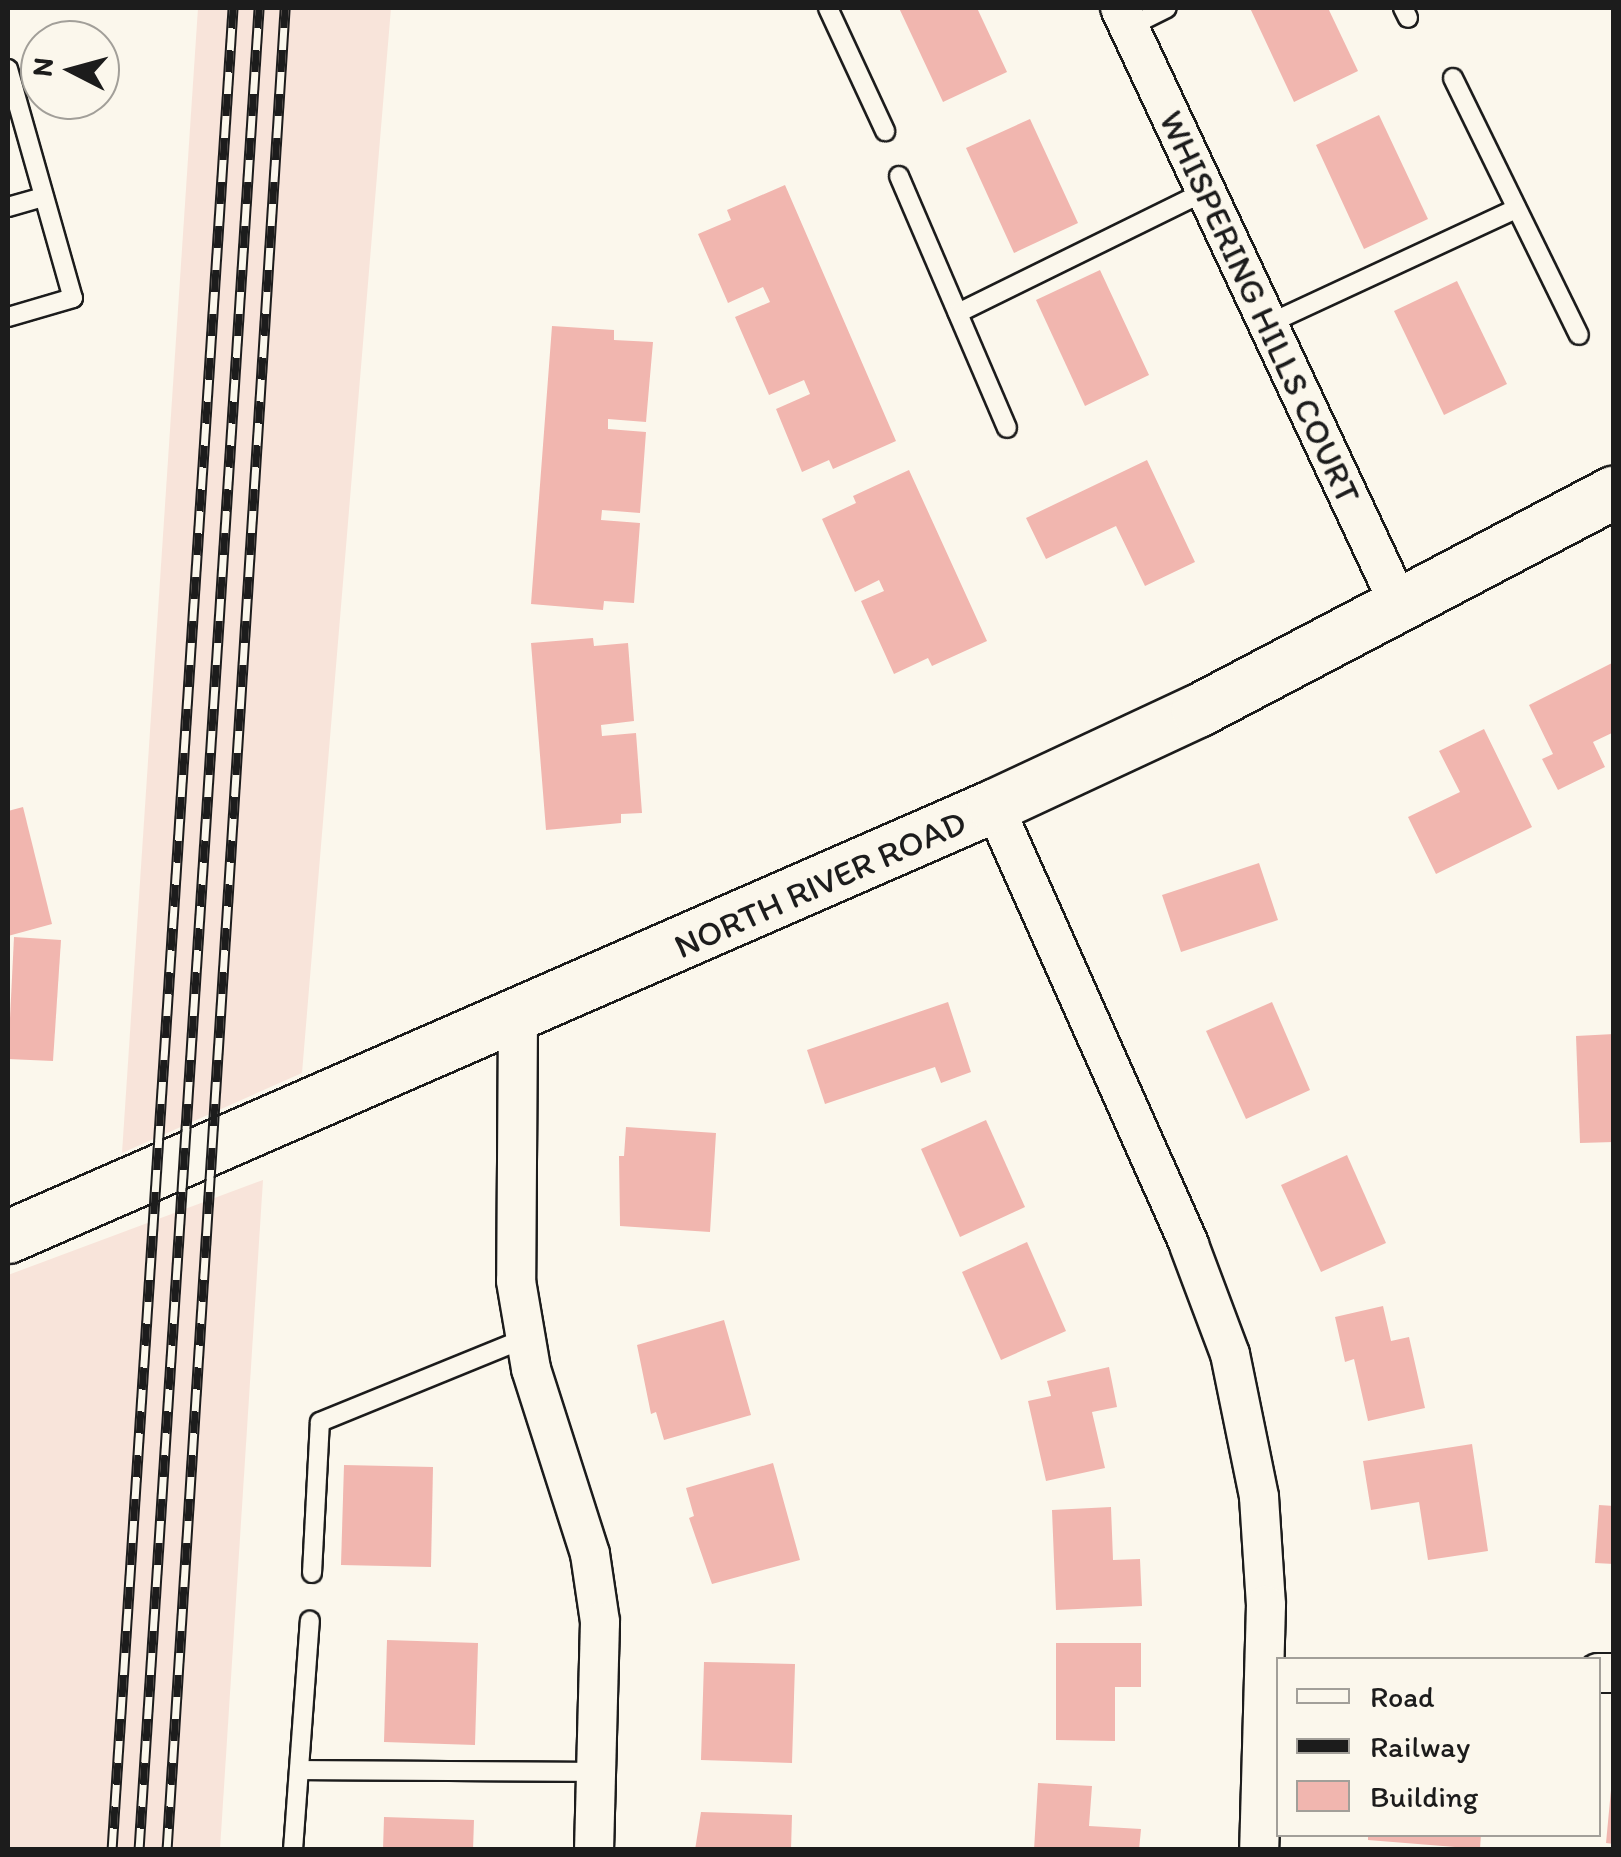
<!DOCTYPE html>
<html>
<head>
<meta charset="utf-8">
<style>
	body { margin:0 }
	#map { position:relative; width:1621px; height:1857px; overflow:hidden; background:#fbf7ec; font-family:Itim,sans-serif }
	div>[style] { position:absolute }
	.built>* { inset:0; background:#f8e4da }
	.building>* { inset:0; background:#f1b6af }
	.roads { filter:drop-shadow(2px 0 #1c1c1c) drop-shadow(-2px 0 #1c1c1c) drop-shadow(0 2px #1c1c1c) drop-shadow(0 -2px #1c1c1c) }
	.lane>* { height:18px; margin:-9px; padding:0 9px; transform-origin:9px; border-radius:9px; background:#fbf7ec }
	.street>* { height:38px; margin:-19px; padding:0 19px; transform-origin:19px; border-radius:19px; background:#fbf7ec }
	.secondary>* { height:52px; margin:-26px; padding:0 26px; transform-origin:26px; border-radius:26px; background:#fbf7ec }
	.rail>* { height:11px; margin-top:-5.5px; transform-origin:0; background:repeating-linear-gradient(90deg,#fbf7ec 0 22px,#1c1c1c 0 44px); box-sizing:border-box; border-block:2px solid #1c1c1c }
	span { translate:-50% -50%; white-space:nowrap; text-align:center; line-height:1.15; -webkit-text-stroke:8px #fbf7ec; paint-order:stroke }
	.street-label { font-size:35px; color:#1c1c1c }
	.frame { position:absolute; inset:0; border:10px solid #1c1c1c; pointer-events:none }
	.legend { position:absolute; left:1276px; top:1657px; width:325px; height:180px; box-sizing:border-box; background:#fbf7ec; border:2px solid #a29f99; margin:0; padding:12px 18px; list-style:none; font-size:30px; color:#1c1c1c }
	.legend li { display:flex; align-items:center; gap:20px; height:50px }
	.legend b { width:50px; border:2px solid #a29f99 }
	.north { position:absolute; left:20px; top:20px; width:100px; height:100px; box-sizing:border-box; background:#fbf7ec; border:2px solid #a29f99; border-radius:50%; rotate:276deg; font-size:28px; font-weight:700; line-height:40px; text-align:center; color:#1c1c1c }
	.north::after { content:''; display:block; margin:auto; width:35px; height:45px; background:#1c1c1c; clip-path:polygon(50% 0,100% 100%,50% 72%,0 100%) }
</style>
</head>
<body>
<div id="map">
	<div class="built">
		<i style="clip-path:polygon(198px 8px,391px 8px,302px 1073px,122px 1153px)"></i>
		<i style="clip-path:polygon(263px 1180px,220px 1849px,8px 1849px,8px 1275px)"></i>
	</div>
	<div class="building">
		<i style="clip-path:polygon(899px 8px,977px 8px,1007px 72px,943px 102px)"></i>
		<i style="clip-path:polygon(1250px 8px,1328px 8px,1358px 71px,1294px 102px)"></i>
		<i style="clip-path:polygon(1379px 115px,1428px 219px,1364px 249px,1316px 145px)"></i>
		<i style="clip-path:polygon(1030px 119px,1078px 223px,1014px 253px,966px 148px)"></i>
		<i style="clip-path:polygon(785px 185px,896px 441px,833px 469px,829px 460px,802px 472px,776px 409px,810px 394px,804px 380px,769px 395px,735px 317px,770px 302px,763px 287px,728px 303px,698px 234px,731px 220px,727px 210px)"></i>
		<i style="clip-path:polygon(1100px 270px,1149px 375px,1085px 406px,1036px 300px)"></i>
		<i style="clip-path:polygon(1457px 281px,1507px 384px,1444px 415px,1394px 311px)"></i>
		<i style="clip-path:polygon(552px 326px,614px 330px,614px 340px,653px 342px,646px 422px,608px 419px,608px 429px,646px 432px,640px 513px,602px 510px,601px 520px,640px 523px,634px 603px,604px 601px,603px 610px,531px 604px)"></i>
		<i style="clip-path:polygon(1147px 460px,1195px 562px,1145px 586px,1116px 526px,1046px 559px,1026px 518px)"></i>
		<i style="clip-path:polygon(909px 470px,987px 641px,932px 666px,928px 658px,894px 674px,861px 601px,884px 591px,879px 580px,855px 592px,822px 519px,856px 503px,853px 496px)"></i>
		<i style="clip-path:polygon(593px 638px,594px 646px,628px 643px,634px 721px,601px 725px,602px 736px,636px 733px,642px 813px,621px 814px,621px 823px,546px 830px,531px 643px)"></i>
		<i style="clip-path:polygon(1614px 662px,1614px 732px,1593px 742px,1605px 767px,1558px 790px,1542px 759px,1553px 754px,1529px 705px)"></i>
		<i style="clip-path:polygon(1484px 729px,1532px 827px,1436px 874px,1408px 817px,1460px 792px,1439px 751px)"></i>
		<i style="clip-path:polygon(23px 807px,52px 924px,8px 936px,8px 811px)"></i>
		<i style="clip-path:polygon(1259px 863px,1278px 920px,1181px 952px,1162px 895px)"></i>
		<i style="clip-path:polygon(14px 937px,61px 940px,53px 1061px,8px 1059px)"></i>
		<i style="clip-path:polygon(948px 1002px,971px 1072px,941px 1083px,935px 1067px,825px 1104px,807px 1050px)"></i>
		<i style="clip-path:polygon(1272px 1002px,1310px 1090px,1246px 1119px,1206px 1031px)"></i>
		<i style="clip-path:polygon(1614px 1034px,1614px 1142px,1580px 1143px,1576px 1036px)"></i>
		<i style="clip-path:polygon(986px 1120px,1025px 1207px,960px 1237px,921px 1149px)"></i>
		<i style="clip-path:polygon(626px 1127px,716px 1133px,710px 1232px,620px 1226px,619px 1156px,624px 1156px)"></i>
		<i style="clip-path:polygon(1347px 1155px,1386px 1243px,1321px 1272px,1281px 1185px)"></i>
		<i style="clip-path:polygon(1027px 1242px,1066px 1331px,1001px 1360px,962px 1272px)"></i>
		<i style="clip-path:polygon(1383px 1306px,1391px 1341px,1409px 1337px,1425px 1408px,1368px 1421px,1354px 1359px,1345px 1362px,1335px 1317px)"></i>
		<i style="clip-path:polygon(724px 1320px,751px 1415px,664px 1440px,656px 1412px,651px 1414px,637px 1345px)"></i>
		<i style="clip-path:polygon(1109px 1367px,1117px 1407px,1092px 1412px,1105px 1468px,1046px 1481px,1028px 1401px,1051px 1396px,1047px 1381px)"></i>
		<i style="clip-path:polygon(1472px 1444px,1488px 1551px,1428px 1560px,1419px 1502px,1371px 1510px,1363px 1461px)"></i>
		<i style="clip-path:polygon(773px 1463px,800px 1560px,712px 1584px,689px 1518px,694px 1516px,686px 1488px)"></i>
		<i style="clip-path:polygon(344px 1465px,433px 1467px,431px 1567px,341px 1565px)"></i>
		<i style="clip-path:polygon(1599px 1505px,1614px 1506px,1614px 1564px,1595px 1563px)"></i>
		<i style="clip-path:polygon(1111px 1507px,1113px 1560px,1140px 1559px,1142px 1606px,1056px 1610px,1052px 1510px)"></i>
		<i style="clip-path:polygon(387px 1640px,478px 1643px,475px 1745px,384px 1742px)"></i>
		<i style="clip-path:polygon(1056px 1643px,1141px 1643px,1141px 1687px,1115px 1687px,1115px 1741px,1056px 1740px)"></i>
		<i style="clip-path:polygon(704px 1662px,795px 1664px,792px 1763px,701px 1760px)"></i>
		<i style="clip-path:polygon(1038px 1783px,1092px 1786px,1089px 1826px,1141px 1829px,1139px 1850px,1034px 1850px)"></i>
		<i style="clip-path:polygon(1611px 1790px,1614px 1791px,1614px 1844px,1606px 1843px)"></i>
		<i style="clip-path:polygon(701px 1812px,792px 1815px,791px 1850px,695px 1850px)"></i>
		<i style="clip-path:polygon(384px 1817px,474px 1820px,473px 1850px,383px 1850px)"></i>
		<i style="clip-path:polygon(1368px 1834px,1481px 1834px,1480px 1849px,1368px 1840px)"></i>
	</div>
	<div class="roads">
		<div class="lane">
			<i style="left:828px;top:8px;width:136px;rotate:65.1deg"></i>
			<i style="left:1403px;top:8px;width:11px;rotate:63deg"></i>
			<i style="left:1129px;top:27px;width:42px;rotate:-26.6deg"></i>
			<i style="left:8px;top:69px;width:238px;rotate:74.2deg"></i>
			<i style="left:73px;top:298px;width:68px;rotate:163.7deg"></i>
			<i style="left:1453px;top:78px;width:286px;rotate:63.9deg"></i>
			<i style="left:899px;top:176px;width:274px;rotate:66.8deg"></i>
			<i style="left:8px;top:207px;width:37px;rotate:-16deg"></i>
			<i style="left:958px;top:313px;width:276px;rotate:-26.2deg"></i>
			<i style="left:1268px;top:324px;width:273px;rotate:-24.9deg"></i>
			<i style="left:312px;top:1573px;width:151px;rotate:-87deg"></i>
			<i style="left:320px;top:1422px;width:222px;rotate:-22.2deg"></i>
			<i style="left:301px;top:1770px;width:295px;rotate:0.4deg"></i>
			<i style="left:293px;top:1850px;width:230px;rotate:-85.8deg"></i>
		</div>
		<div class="street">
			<i style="left:1120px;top:8px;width:660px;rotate:64.91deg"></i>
			<i style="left:994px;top:806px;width:480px;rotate:66deg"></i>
			<i style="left:1189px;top:1245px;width:116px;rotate:69.4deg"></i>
			<i style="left:1230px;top:1354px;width:146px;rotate:78.5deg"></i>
			<i style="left:1259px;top:1497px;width:108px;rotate:86.3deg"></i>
			<i style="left:1266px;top:1605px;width:245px;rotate:91.6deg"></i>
			<i style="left:518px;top:1019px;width:262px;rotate:90.4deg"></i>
			<i style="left:516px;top:1281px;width:89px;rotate:80.3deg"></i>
			<i style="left:531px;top:1369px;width:194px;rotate:72.3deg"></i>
			<i style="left:590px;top:1554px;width:69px;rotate:81.6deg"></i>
			<i style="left:600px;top:1622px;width:228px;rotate:91.5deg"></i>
			<i style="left:1598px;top:1673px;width:16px"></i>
		</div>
		<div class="secondary">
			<i style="left:8px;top:1237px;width:1076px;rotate:-23.61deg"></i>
			<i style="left:994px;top:806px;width:225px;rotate:-25deg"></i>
			<i style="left:1198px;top:711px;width:470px;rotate:-27.7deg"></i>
		</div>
	</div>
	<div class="rail">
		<i style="left:112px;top:1850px;width:1846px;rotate:-86.24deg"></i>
		<i style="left:139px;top:1850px;width:1846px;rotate:-86.27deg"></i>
		<i style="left:167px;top:1850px;width:1846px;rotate:-86.33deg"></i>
	</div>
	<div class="street-label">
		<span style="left:1260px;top:307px;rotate:65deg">WHISPERING HILLS COURT</span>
		<span style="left:820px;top:884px;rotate:-24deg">NORTH RIVER ROAD</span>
	</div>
	<div class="frame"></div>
	<ul class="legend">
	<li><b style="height:12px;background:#fbf7ec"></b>Road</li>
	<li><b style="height:12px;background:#1c1c1c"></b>Railway</li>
	<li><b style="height:28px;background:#f1b6af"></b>Building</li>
	</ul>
	<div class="north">N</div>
</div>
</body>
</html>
